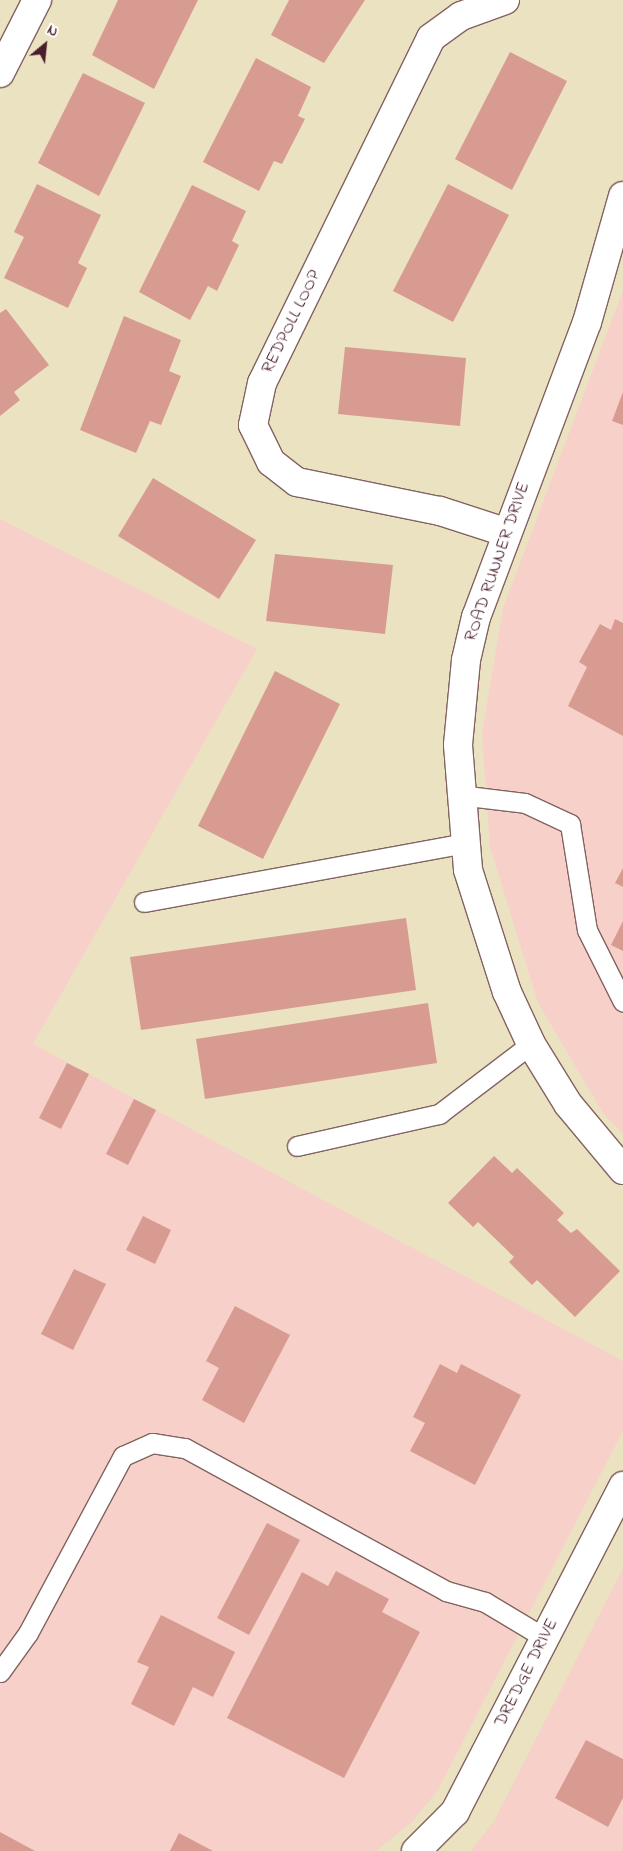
<!DOCTYPE html>
<html>
<head>
<meta charset="utf-8">
<style>
	body { margin:0 }
	#map { position:relative; width:623px; height:1851px; overflow:hidden; background:#ebe2c2; font-family:"Indie Flower",sans-serif }
	div>[style] { position:absolute }
	.built>* { inset:0; background:#f7d1c9 }
	.building>* { inset:0; background:#d89b91 }
	.roads { filter:drop-shadow(1px 0 #826360) drop-shadow(-1px 0 #826360) drop-shadow(0 1px #826360) drop-shadow(0 -1px #826360) }
	.lane>* { height:19px; margin:-9.5px; padding:0 9.5px; transform-origin:9.5px; border-radius:9.5px; background:#fff }
	.street>* { height:28px; margin:-14px; padding:0 14px; transform-origin:14px; border-radius:14px; background:#fff }
	.secondary>* { height:28px; margin:-14px; padding:0 14px; transform-origin:14px; border-radius:14px; background:#fff }
	span { translate:-50% -50%; white-space:nowrap; text-align:center; line-height:1.15; -webkit-text-stroke:4px #fff; paint-order:stroke }
	.street-label { font-size:18px; color:#4a1f2b }
	.north { position:absolute; left:20px; top:20px; width:50px; height:50px; -webkit-text-stroke:4px #fff; paint-order:stroke; rotate:28deg; font-size:14px; font-weight:700; line-height:20px; text-align:center; color:#4a1f2b }
	.north::after { content:''; display:block; margin:auto; width:18px; height:22px; background:#4a1f2b; clip-path:polygon(50% 0,100% 100%,50% 72%,0 100%) }
</style>
</head>
<body>
<div id="map">
	<div class="built">
		<i style="clip-path:polygon(623px 290px,623px 1134px,603px 1113px,538px 1003px,490px 847px,482px 733px,503px 608px)"></i>
		<i style="clip-path:polygon(0 519px,257px 649px,33px 1044px,623px 1361px,623px 1431px,438px 1790px,412px 1822px,376px 1851px,0 1851px)"></i>
		<i style="clip-path:polygon(623px 1568px,623px 1851px,471px 1851px,494px 1821px)"></i>
	</div>
	<div class="building">
		<i style="clip-path:polygon(118px 0,198px 0,154px 89px,92px 55px)"></i>
		<i style="clip-path:polygon(289px 0,365px 0,324px 63px,271px 35px)"></i>
		<i style="clip-path:polygon(510px 52px,567px 81px,512px 190px,455px 159px)"></i>
		<i style="clip-path:polygon(256px 58px,311px 87px,298px 116px,305px 119px,282px 164px,274px 161px,259px 191px,203px 162px)"></i>
		<i style="clip-path:polygon(83px 73px,145px 103px,99px 196px,38px 163px)"></i>
		<i style="clip-path:polygon(37px 184px,101px 215px,78px 263px,87px 268px,68px 308px,4px 278px,24px 237px,14px 232px)"></i>
		<i style="clip-path:polygon(448px 184px,509px 215px,453px 322px,393px 291px)"></i>
		<i style="clip-path:polygon(192px 185px,246px 211px,232px 241px,239px 245px,217px 291px,208px 286px,190px 320px,139px 292px)"></i>
		<i style="clip-path:polygon(6px 309px,49px 365px,14px 392px,20px 400px,0 416px,0 313px)"></i>
		<i style="clip-path:polygon(124px 316px,181px 340px,169px 371px,181px 376px,161px 425px,150px 421px,136px 453px,80px 430px)"></i>
		<i style="clip-path:polygon(345px 347px,466px 358px,460px 426px,338px 414px)"></i>
		<i style="clip-path:polygon(623px 392px,623px 425px,612px 421px)"></i>
		<i style="clip-path:polygon(153px 478px,256px 540px,219px 599px,118px 536px)"></i>
		<i style="clip-path:polygon(275px 554px,393px 565px,385px 634px,266px 621px)"></i>
		<i style="clip-path:polygon(615px 619px,623px 623px,623px 736px,568px 706px,587px 667px,579px 662px,600px 624px,611px 630px)"></i>
		<i style="clip-path:polygon(275px 671px,340px 704px,263px 859px,198px 826px)"></i>
		<i style="clip-path:polygon(623px 868px,623px 887px,615px 883px)"></i>
		<i style="clip-path:polygon(406px 918px,416px 990px,141px 1030px,130px 957px)"></i>
		<i style="clip-path:polygon(623px 921px,623px 951px,611px 945px)"></i>
		<i style="clip-path:polygon(428px 1003px,437px 1063px,205px 1099px,196px 1039px)"></i>
		<i style="clip-path:polygon(67px 1063px,89px 1074px,61px 1129px,39px 1118px)"></i>
		<i style="clip-path:polygon(134px 1099px,156px 1110px,128px 1165px,106px 1154px)"></i>
		<i style="clip-path:polygon(494px 1156px,512px 1173px,517px 1168px,564px 1213px,557px 1220px,571px 1233px,577px 1229px,620px 1271px,575px 1317px,537px 1280px,532px 1285px,509px 1262px,514px 1257px,478px 1222px,473px 1227px,448px 1203px)"></i>
		<i style="clip-path:polygon(143px 1216px,171px 1230px,155px 1264px,126px 1250px)"></i>
		<i style="clip-path:polygon(74px 1269px,106px 1284px,73px 1350px,41px 1334px)"></i>
		<i style="clip-path:polygon(235px 1306px,290px 1335px,244px 1423px,202px 1400px,219px 1368px,206px 1361px)"></i>
		<i style="clip-path:polygon(440px 1364px,457px 1373px,461px 1364px,521px 1395px,475px 1485px,410px 1451px,425px 1423px,413px 1417px)"></i>
		<i style="clip-path:polygon(267px 1523px,300px 1540px,249px 1635px,217px 1618px)"></i>
		<i style="clip-path:polygon(336px 1571px,389px 1599px,382px 1612px,420px 1632px,344px 1778px,227px 1718px,302px 1572px,328px 1586px)"></i>
		<i style="clip-path:polygon(161px 1615px,235px 1652px,213px 1697px,193px 1687px,174px 1726px,131px 1704px,149px 1667px,137px 1662px)"></i>
		<i style="clip-path:polygon(586px 1740px,623px 1759px,623px 1798px,608px 1827px,555px 1798px)"></i>
		<i style="clip-path:polygon(0 1832px,35px 1851px,0 1851px)"></i>
		<i style="clip-path:polygon(179px 1833px,213px 1851px,170px 1851px)"></i>
	</div>
	<div class="roads">
		<div class="lane">
			<i style="left:459px;top:795px;width:66px;rotate:6.9deg"></i>
			<i style="left:525px;top:803px;width:50px;rotate:25deg"></i>
			<i style="left:570px;top:824px;width:107px;rotate:80.9deg"></i>
			<i style="left:587px;top:930px;width:80px;rotate:63.4deg"></i>
			<i style="left:144px;top:902px;width:325px;rotate:-10.4deg"></i>
			<i style="left:297px;top:1146px;width:146px;rotate:-12.7deg"></i>
			<i style="left:439px;top:1114px;width:116px;rotate:-37.3deg"></i>
			<i style="left:0;top:1672px;width:48px;rotate:-54.3deg"></i>
			<i style="left:28px;top:1633px;width:201px;rotate:-61.8deg"></i>
			<i style="left:123px;top:1456px;width:32px;rotate:-24deg"></i>
			<i style="left:152px;top:1443px;width:33px;rotate:9deg"></i>
			<i style="left:185px;top:1448px;width:298px;rotate:28.7deg"></i>
			<i style="left:446px;top:1591px;width:41px;rotate:15.8deg"></i>
			<i style="left:485px;top:1602px;width:70px;rotate:31deg"></i>
		</div>
		<div class="street">
			<i style="left:505px;top:0;width:47px;rotate:160deg"></i>
			<i style="left:461px;top:16px;width:37px;rotate:144deg"></i>
			<i style="left:431px;top:38px;width:384px;rotate:116.1deg"></i>
			<i style="left:262px;top:383px;width:43px;rotate:102.1deg"></i>
			<i style="left:253px;top:425px;width:41px;rotate:64.1deg"></i>
			<i style="left:271px;top:462px;width:33px;rotate:38deg"></i>
			<i style="left:297px;top:482px;width:146px;rotate:11.5deg"></i>
			<i style="left:440px;top:511px;width:68px;rotate:17.9deg"></i>
			<i style="left:0;top:73px;width:82px;rotate:-63.1deg"></i>
			<i style="left:416px;top:1851px;width:55px;rotate:-45deg"></i>
			<i style="left:455px;top:1812px;width:367px;rotate:-62.7deg"></i>
		</div>
		<div class="secondary">
			<i style="left:623px;top:196px;width:131px;rotate:105.9deg"></i>
			<i style="left:587px;top:322px;width:315px;rotate:110.6deg"></i>
			<i style="left:476px;top:617px;width:44px;rotate:103.1deg"></i>
			<i style="left:466px;top:660px;width:85px;rotate:95.4deg"></i>
			<i style="left:458px;top:745px;width:125px;rotate:85.4deg"></i>
			<i style="left:468px;top:870px;width:128px;rotate:72.3deg"></i>
			<i style="left:507px;top:992px;width:57px;rotate:65.2deg"></i>
			<i style="left:531px;top:1044px;width:70px;rotate:58.3deg"></i>
			<i style="left:568px;top:1104px;width:86px;rotate:50.2deg"></i>
		</div>
	</div>
	<div class="street-label">
		<span style="left:292px;top:322px;rotate:-64deg">REDPOLL LOOP</span>
		<span style="left:498px;top:562px;rotate:-71deg">ROAD RUNNER DRIVE</span>
		<span style="left:527px;top:1673px;rotate:-63deg">DREDGE DRIVE</span>
	</div>
	<div class="north">N</div>
</div>
</body>
</html>
